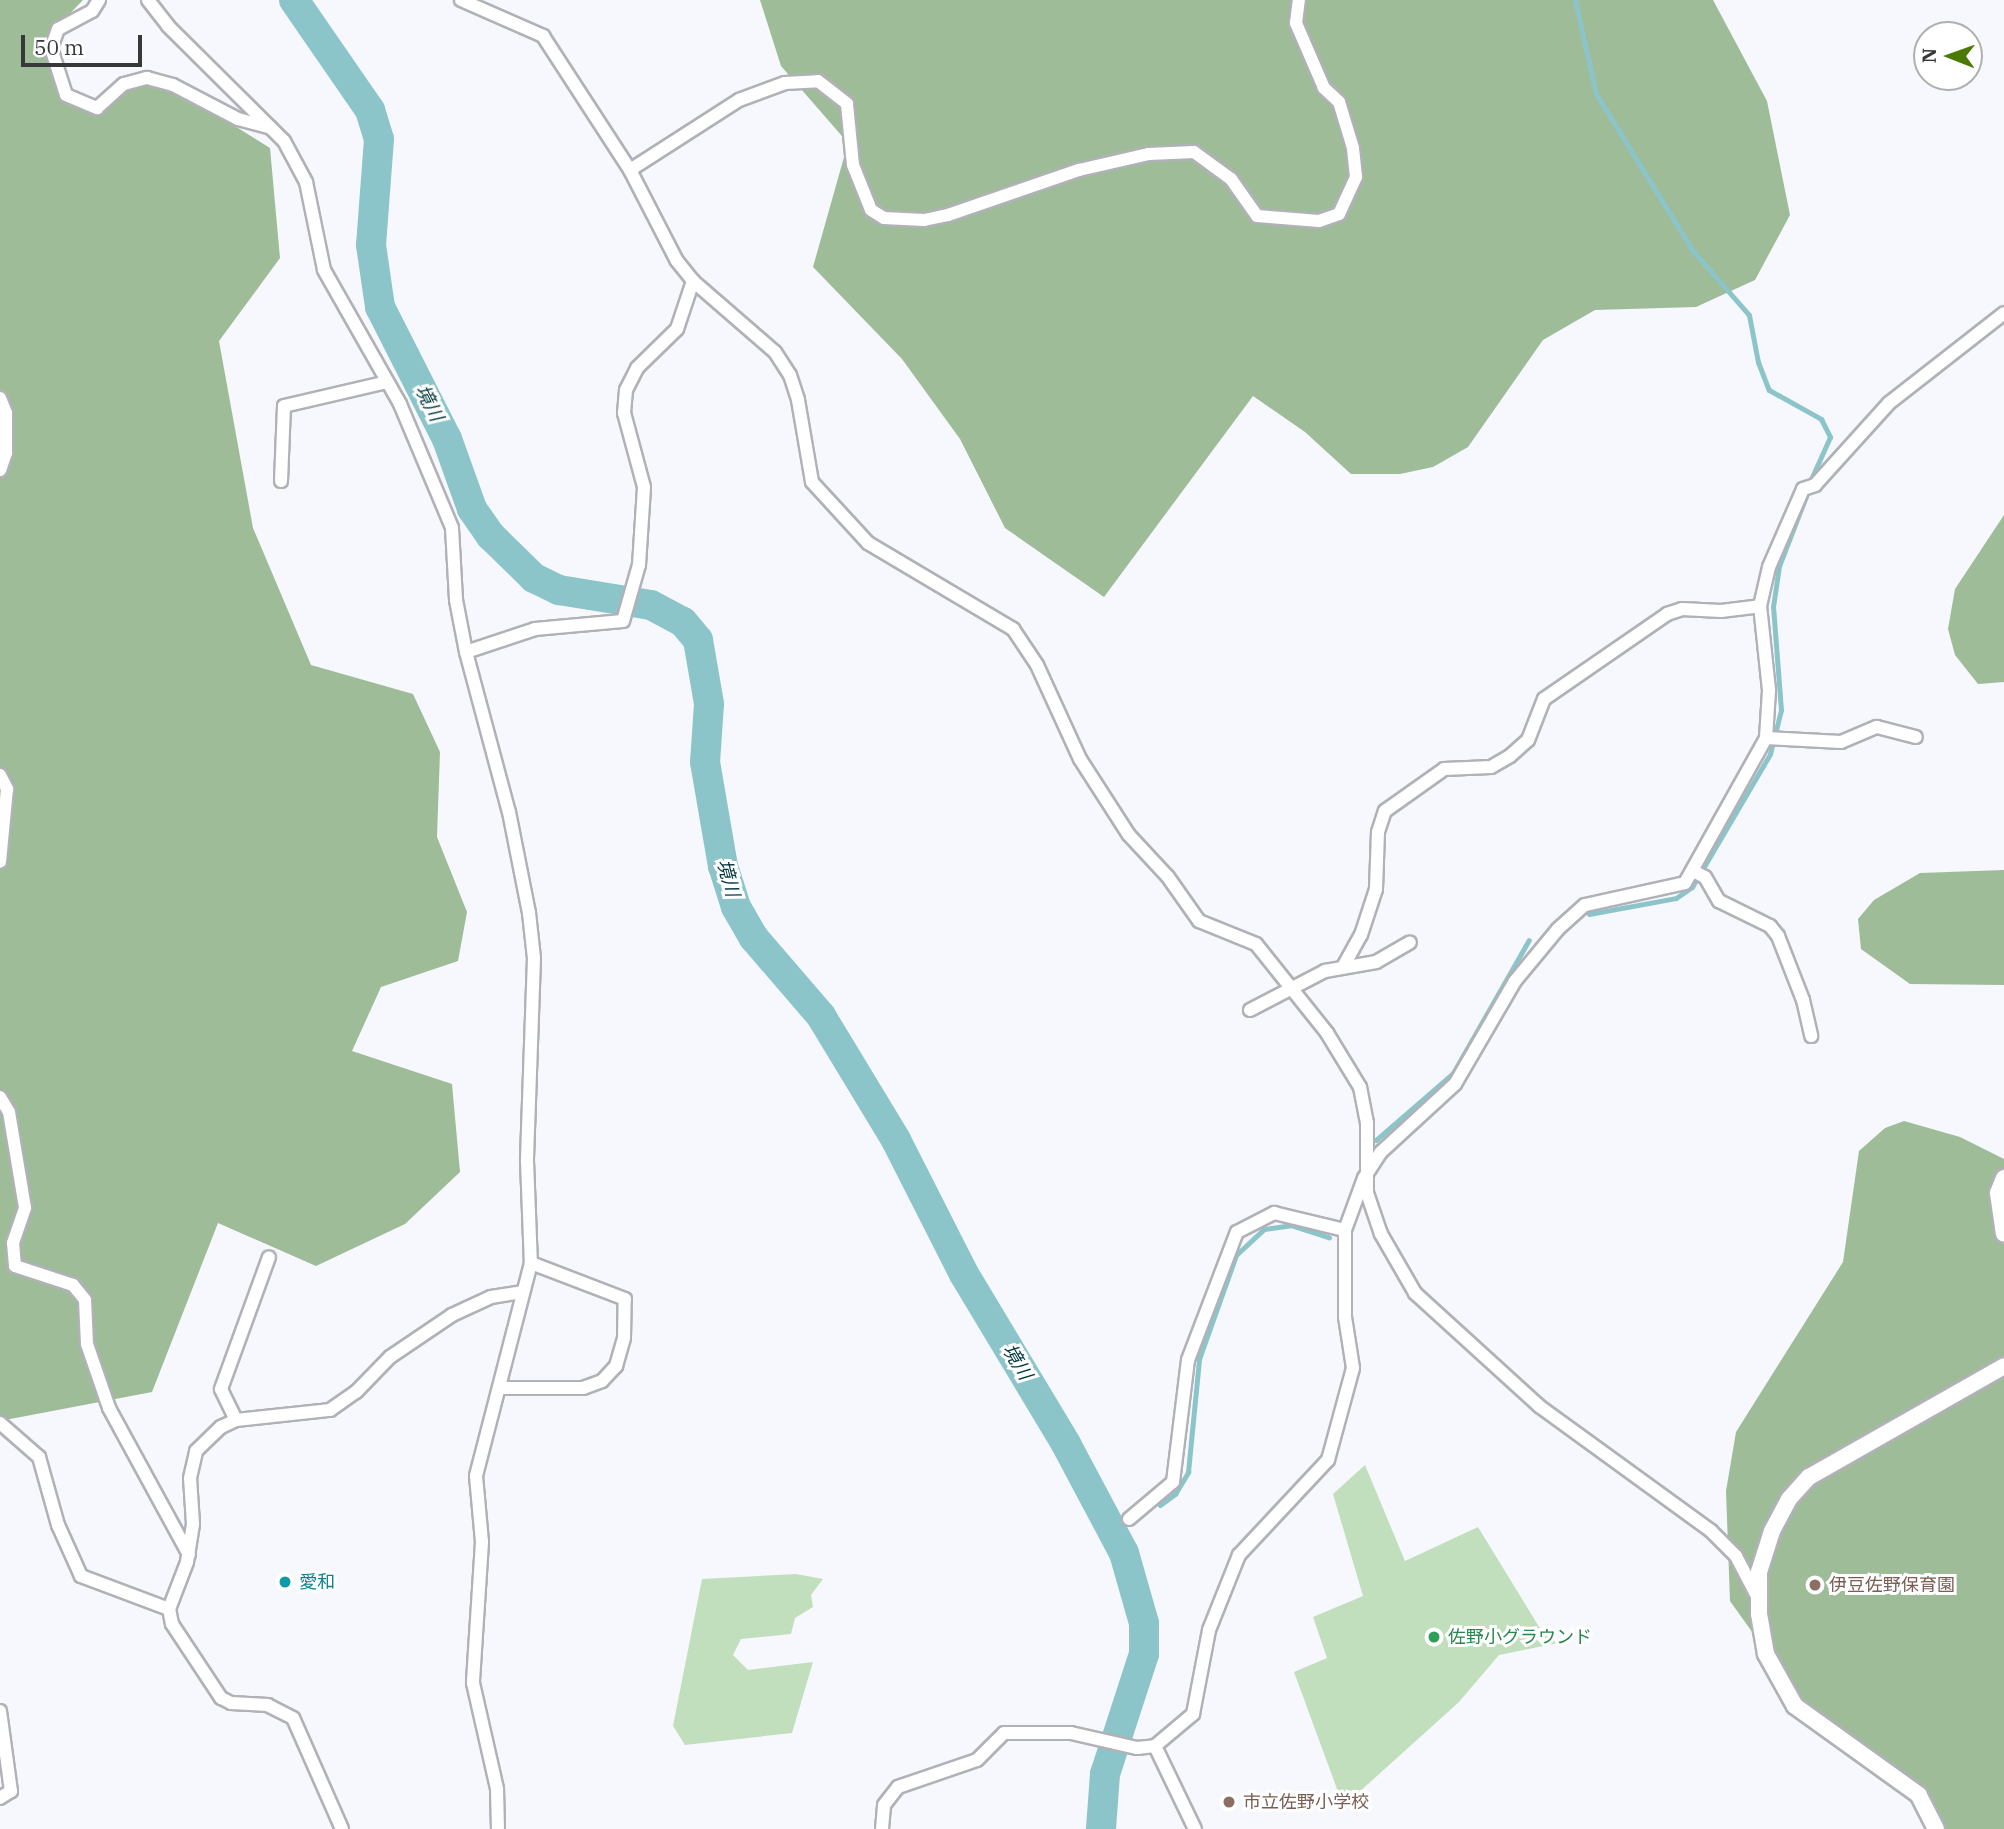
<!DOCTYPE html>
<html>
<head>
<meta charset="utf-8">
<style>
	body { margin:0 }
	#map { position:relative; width:2004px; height:1829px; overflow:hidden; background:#f6f8fe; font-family:"IBM Plex Serif","Noto Sans JP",serif }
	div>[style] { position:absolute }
	.green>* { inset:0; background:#c2dfbd }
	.forest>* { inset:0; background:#9ebc98 }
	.stream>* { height:5px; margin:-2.5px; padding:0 2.5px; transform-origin:2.5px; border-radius:2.5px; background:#8cc5c9 }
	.river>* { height:30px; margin:-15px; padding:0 15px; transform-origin:15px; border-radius:15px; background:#8cc5c9 }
	.roads { filter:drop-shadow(2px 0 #b0b2b7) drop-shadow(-2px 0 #b0b2b7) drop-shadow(0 2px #b0b2b7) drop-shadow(0 -2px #b0b2b7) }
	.minor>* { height:12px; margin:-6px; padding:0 6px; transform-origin:6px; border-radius:6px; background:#fff }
	.tertiary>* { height:16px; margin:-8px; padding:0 8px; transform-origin:8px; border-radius:8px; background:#fff }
	.dots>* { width:19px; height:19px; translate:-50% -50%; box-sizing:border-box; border:4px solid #fff; border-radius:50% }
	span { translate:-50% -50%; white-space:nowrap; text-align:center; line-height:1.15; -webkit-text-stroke:6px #fff; paint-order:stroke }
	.culture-label { font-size:18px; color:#0d838f }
	.left { translate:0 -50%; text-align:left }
	.education-label { font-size:18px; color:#785e54 }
	.leisure-label { font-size:18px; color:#27864d }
	.water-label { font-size:19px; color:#00373b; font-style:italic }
	.north { position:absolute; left:1913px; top:21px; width:70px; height:70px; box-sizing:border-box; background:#fff; border:2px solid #afafb0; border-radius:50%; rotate:271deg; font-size:19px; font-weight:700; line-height:28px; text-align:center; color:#37383a }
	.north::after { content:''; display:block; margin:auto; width:24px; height:32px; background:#4a7a04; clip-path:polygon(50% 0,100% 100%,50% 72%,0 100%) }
	.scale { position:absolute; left:21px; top:35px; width:121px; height:32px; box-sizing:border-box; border:4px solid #37383a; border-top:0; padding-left:9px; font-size:21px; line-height:24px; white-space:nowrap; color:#37383a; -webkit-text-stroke:5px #fff; paint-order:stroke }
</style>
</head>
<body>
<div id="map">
	<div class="green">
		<i style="clip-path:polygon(1365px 1465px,1405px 1561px,1478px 1527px,1541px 1630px,1558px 1643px,1499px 1655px,1459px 1702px,1347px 1803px,1337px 1789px,1294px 1672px,1327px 1658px,1313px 1617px,1363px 1596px,1333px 1494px)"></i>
		<i style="clip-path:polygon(796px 1574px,823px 1579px,811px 1595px,813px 1607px,795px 1618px,791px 1634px,741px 1639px,733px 1655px,748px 1670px,813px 1662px,792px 1733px,685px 1745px,673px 1726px,702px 1579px)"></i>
	</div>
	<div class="forest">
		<i style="clip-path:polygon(0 0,83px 0,54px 30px,43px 51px,60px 96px,97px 116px,132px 82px,166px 83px,270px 148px,280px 258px,219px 341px,253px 528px,311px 665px,413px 694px,440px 752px,437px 837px,467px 912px,458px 961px,381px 987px,352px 1051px,452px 1084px,460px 1172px,405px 1224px,316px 1266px,218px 1223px,152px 1392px,5px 1420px,0 1415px)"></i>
		<i style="clip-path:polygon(760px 0,1713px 0,1767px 101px,1790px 215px,1755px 280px,1696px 307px,1595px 310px,1543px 340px,1468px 447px,1433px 467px,1400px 474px,1351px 474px,1305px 432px,1253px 396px,1104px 597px,1005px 528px,960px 439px,902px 359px,813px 267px,848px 143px,781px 66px)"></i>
		<i style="clip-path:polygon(2004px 515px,2004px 682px,1978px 684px,1955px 655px,1948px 629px,1955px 589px)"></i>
		<i style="clip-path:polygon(2004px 870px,2004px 985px,1910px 984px,1861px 949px,1858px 919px,1874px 900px,1920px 873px)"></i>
		<i style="clip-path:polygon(1904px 1121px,1960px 1137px,2004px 1159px,2004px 1829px,1945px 1829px,1817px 1723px,1730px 1601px,1726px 1491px,1736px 1432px,1843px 1262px,1859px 1151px,1885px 1128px)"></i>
	</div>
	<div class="stream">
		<i style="left:1575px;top:0;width:96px;rotate:77.4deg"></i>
		<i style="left:1596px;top:94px;width:185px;rotate:58.3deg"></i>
		<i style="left:1693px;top:251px;width:85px;rotate:48.8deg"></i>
		<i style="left:1749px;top:315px;width:48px;rotate:79.2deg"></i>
		<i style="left:1758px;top:362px;width:30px;rotate:69deg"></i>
		<i style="left:1769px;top:390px;width:60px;rotate:29.1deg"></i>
		<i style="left:1821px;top:419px;width:20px;rotate:63deg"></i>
		<i style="left:1830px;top:437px;width:54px;rotate:114.2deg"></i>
		<i style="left:1589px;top:914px;width:88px;rotate:-10.4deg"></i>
		<i style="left:1676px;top:898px;width:19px;rotate:-35deg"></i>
		<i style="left:1692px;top:887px;width:154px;rotate:-59.6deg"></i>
		<i style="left:1770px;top:754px;width:45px;rotate:-76deg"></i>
		<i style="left:1781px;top:710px;width:103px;rotate:-94.4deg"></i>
		<i style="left:1773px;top:607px;width:41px;rotate:-81.7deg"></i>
		<i style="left:1779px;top:566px;width:75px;rotate:-68.9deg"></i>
		<i style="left:1376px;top:1140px;width:102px;rotate:-41deg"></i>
		<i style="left:1453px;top:1073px;width:153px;rotate:-60.3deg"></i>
		<i style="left:1160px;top:1505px;width:19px;rotate:-36deg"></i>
		<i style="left:1175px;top:1494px;width:26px;rotate:-59deg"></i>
		<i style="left:1188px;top:1472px;width:114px;rotate:-84.4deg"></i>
		<i style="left:1199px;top:1359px;width:110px;rotate:-70.4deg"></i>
		<i style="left:1236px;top:1255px;width:38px;rotate:-43deg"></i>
		<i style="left:1264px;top:1229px;width:27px;rotate:-8deg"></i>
		<i style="left:1291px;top:1225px;width:40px;rotate:18deg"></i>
		<i style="left:1116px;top:1539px;width:6px;rotate:-45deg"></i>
	</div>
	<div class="river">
		<i style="left:294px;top:0;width:134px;rotate:55.4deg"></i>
		<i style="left:370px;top:110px;width:30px;rotate:73deg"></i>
		<i style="left:379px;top:139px;width:106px;rotate:94.3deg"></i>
		<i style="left:371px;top:245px;width:63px;rotate:81.7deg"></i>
		<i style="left:380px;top:307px;width:148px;rotate:63.1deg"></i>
		<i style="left:447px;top:439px;width:74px;rotate:70.3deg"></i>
		<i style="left:472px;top:509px;width:33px;rotate:55deg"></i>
		<i style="left:491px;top:536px;width:60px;rotate:44.3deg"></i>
		<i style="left:534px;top:578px;width:28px;rotate:26deg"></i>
		<i style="left:559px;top:590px;width:93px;rotate:9.3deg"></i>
		<i style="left:651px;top:605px;width:36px;rotate:28deg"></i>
		<i style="left:683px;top:622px;width:23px;rotate:50deg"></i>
		<i style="left:698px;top:640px;width:65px;rotate:80.2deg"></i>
		<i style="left:709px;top:704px;width:58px;rotate:93.9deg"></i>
		<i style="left:705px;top:762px;width:106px;rotate:80.2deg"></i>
		<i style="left:723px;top:866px;width:43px;rotate:72.4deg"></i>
		<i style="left:736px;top:907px;width:36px;rotate:60deg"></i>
		<i style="left:754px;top:938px;width:103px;rotate:49.3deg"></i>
		<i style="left:821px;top:1016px;width:145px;rotate:58.8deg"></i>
		<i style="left:896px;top:1140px;width:150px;rotate:63.1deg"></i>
		<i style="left:964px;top:1274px;width:198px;rotate:59deg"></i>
		<i style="left:1066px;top:1444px;width:123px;rotate:62deg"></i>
		<i style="left:1124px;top:1553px;width:73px;rotate:74.1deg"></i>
		<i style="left:1144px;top:1623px;width:31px;rotate:90deg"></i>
		<i style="left:1144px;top:1654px;width:126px;rotate:108deg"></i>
		<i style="left:1105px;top:1774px;width:55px;rotate:94.2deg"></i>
	</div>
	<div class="roads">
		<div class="minor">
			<i style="left:99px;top:0;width:13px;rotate:122deg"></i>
			<i style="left:92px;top:11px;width:38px;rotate:152deg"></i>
			<i style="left:58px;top:29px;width:20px;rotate:110deg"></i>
			<i style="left:51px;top:48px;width:49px;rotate:72.3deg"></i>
			<i style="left:66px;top:95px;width:34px;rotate:23deg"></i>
			<i style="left:97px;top:108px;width:36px;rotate:-42deg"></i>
			<i style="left:124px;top:84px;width:24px;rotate:-15deg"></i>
			<i style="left:147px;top:78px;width:27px;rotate:15deg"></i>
			<i style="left:173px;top:85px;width:73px;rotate:27.6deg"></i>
			<i style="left:238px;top:119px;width:34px;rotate:15deg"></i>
			<i style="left:148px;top:0;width:33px;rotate:52deg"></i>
			<i style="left:168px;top:26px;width:163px;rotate:44.8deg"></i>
			<i style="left:284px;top:141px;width:47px;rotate:61.8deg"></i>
			<i style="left:306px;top:182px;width:90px;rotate:78.4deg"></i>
			<i style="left:324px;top:270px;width:154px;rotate:60.4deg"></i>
			<i style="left:400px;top:404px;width:134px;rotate:67.2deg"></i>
			<i style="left:452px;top:528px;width:72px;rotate:86.8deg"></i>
			<i style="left:456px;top:600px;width:53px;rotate:79.1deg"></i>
			<i style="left:466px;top:652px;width:166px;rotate:75deg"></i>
			<i style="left:509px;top:812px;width:103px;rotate:78.8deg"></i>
			<i style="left:529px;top:913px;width:45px;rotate:83.7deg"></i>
			<i style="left:534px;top:958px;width:203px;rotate:92deg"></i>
			<i style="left:527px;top:1161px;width:102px;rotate:87.8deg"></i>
			<i style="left:531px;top:1263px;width:220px;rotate:104.5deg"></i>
			<i style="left:476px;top:1476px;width:66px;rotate:84.8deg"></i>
			<i style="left:482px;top:1542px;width:141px;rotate:93.7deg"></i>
			<i style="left:473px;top:1683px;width:109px;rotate:77.2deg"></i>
			<i style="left:497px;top:1789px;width:40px;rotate:88.6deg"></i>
			<i style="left:461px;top:0;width:90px;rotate:23.7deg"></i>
			<i style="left:543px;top:36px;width:160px;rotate:57deg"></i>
			<i style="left:630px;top:170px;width:102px;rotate:62.7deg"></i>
			<i style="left:677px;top:261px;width:26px;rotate:51deg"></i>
			<i style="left:693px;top:281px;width:108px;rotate:40.9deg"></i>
			<i style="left:775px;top:352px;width:27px;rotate:57deg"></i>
			<i style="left:790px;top:375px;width:26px;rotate:72deg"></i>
			<i style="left:798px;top:400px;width:83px;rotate:80.3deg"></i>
			<i style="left:812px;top:482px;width:83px;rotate:47.4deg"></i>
			<i style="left:868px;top:543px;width:169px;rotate:30.7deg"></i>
			<i style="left:1013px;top:629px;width:43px;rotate:56.3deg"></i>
			<i style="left:1037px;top:665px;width:103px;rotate:65.4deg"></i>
			<i style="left:1080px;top:759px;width:90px;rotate:57.2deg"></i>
			<i style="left:1129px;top:835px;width:57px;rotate:47.1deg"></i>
			<i style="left:1168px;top:877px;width:54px;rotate:54.8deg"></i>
			<i style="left:1199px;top:921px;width:61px;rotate:22deg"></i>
			<i style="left:1256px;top:944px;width:114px;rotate:51.4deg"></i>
			<i style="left:1327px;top:1033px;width:63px;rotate:58.6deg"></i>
			<i style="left:1360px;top:1087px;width:37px;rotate:79deg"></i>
			<i style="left:1367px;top:1123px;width:70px;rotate:90deg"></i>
			<i style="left:1367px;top:1193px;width:43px;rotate:71.1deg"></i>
			<i style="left:1381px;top:1234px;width:68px;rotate:60deg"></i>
			<i style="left:1415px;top:1293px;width:168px;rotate:42.3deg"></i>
			<i style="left:1539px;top:1406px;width:213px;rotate:36deg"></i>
			<i style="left:1711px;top:1531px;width:35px;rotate:45deg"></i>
			<i style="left:1736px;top:1556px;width:50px;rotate:62.4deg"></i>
			<i style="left:630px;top:170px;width:130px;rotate:-32.7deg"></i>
			<i style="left:739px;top:100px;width:49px;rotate:-20.3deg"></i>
			<i style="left:785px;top:83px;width:33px;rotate:-3deg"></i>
			<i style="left:818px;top:81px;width:37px;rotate:38deg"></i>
			<i style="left:847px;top:104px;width:61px;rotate:84.4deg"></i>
			<i style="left:853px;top:165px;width:48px;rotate:68.2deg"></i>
			<i style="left:871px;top:210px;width:15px;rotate:32deg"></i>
			<i style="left:884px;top:218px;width:40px;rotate:2.9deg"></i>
			<i style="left:924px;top:220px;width:25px;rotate:-12deg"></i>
			<i style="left:948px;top:215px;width:139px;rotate:-19deg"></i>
			<i style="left:1079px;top:170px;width:72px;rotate:-12.9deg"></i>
			<i style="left:1149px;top:154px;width:45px;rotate:-2.5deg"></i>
			<i style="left:1194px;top:152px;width:46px;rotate:36.1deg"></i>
			<i style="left:1231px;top:179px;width:45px;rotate:54.9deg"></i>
			<i style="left:1257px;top:216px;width:62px;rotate:4.6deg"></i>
			<i style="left:1319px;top:221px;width:21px;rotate:-19deg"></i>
			<i style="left:1339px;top:214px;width:41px;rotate:-65.3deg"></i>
			<i style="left:1356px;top:177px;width:29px;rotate:-96deg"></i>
			<i style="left:1353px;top:148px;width:48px;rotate:-106.9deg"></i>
			<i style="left:1339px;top:102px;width:21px;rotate:-137deg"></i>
			<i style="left:1324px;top:88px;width:71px;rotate:-113.3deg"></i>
			<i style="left:1296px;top:23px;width:23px;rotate:-83deg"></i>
			<i style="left:0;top:398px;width:16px;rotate:68deg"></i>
			<i style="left:6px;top:413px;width:40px;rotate:90deg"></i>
			<i style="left:6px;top:453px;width:18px;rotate:109deg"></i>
			<i style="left:281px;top:481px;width:75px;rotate:-87.7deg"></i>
			<i style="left:284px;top:406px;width:106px;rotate:-13.1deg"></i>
			<i style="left:466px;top:652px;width:73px;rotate:-18.4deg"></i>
			<i style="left:535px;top:629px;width:88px;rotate:-5.2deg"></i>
			<i style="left:623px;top:621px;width:58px;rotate:-74.1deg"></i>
			<i style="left:639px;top:565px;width:78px;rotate:-86.3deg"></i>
			<i style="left:644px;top:487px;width:77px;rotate:-105.1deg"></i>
			<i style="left:624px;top:413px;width:23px;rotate:-85deg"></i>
			<i style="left:626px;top:390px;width:25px;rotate:-63deg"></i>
			<i style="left:637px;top:368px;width:56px;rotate:-44.3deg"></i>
			<i style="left:677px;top:329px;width:51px;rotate:-71.6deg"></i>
			<i style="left:1766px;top:738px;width:75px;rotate:3.1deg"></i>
			<i style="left:1841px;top:742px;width:39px;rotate:-23deg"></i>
			<i style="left:1877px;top:727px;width:40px;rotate:14.4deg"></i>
			<i style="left:0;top:775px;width:16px;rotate:63deg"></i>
			<i style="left:7px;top:789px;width:73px;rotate:95.5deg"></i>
			<i style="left:1693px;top:871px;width:13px;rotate:27deg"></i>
			<i style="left:1705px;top:877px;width:28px;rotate:60deg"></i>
			<i style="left:1719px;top:901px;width:57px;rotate:26.1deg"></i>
			<i style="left:1770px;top:926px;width:13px;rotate:51deg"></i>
			<i style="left:1778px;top:936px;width:69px;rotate:68.7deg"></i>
			<i style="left:1803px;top:1000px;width:37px;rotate:77deg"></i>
			<i style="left:1343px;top:967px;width:37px;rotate:-61deg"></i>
			<i style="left:1361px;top:935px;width:48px;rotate:-71.9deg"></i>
			<i style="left:1376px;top:889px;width:57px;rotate:-88deg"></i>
			<i style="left:1378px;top:832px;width:22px;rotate:-72deg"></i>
			<i style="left:1385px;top:811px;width:72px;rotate:-35.4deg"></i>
			<i style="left:1444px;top:769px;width:47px;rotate:-2.4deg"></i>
			<i style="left:1491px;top:767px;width:22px;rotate:-30deg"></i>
			<i style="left:1510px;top:756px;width:24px;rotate:-42deg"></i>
			<i style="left:1528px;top:740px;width:44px;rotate:-68.7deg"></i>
			<i style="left:1544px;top:699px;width:150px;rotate:-34.6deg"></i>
			<i style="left:1667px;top:614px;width:16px;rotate:-18deg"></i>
			<i style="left:1682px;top:609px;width:39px;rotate:3deg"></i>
			<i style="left:1721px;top:611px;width:39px;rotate:-7deg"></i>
			<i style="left:1250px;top:1010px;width:85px;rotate:-27.5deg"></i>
			<i style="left:1325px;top:971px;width:52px;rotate:-10deg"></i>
			<i style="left:1376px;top:962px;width:39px;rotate:-30deg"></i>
			<i style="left:0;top:1097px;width:17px;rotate:59deg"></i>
			<i style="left:9px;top:1112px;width:97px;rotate:80.5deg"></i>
			<i style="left:25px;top:1208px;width:37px;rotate:109deg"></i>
			<i style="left:13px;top:1243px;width:23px;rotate:85deg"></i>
			<i style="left:15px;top:1266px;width:61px;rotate:18.1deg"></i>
			<i style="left:73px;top:1285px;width:19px;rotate:51deg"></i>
			<i style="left:85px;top:1300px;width:44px;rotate:87.4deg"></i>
			<i style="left:87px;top:1344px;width:68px;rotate:71deg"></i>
			<i style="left:109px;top:1408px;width:167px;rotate:61.4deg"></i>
			<i style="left:499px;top:1388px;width:84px"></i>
			<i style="left:583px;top:1388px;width:20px;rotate:-20deg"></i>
			<i style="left:602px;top:1381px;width:21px;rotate:-47deg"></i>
			<i style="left:616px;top:1366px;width:29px;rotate:-74deg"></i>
			<i style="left:624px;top:1338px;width:39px;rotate:-89deg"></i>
			<i style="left:625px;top:1299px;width:101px;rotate:-159deg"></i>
			<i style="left:236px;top:1420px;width:34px;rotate:-116deg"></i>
			<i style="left:221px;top:1389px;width:140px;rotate:-70deg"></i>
			<i style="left:0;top:1423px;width:52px;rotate:41.1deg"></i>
			<i style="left:39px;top:1457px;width:71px;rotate:74.4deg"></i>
			<i style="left:58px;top:1525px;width:56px;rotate:65.7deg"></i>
			<i style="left:81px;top:1576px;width:94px;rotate:20.6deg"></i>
			<i style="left:1129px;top:1519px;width:57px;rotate:-40.1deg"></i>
			<i style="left:1173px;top:1482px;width:123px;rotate:-83deg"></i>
			<i style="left:1188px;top:1360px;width:137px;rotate:-69.1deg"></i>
			<i style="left:1237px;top:1232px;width:42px;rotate:-27.2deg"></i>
			<i style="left:1274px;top:1213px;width:73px;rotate:13.5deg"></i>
			<i style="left:0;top:1711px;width:81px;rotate:82.2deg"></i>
			<i style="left:11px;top:1791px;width:13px;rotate:148deg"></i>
			<i style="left:1155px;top:1746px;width:92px;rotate:64.3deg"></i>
			<i style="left:342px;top:1829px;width:121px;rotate:-113.8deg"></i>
			<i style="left:293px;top:1718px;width:28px;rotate:-153deg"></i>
			<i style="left:268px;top:1705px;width:37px;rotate:-177deg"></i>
			<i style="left:231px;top:1703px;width:11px;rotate:-153deg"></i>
			<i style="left:221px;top:1698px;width:89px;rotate:-123.5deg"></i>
			<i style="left:172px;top:1624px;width:15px;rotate:-101deg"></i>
			<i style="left:169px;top:1609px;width:50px;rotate:-69deg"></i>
			<i style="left:187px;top:1562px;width:38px;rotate:-81deg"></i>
			<i style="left:193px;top:1524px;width:46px;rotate:-93.7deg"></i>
			<i style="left:190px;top:1478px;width:28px;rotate:-77deg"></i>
			<i style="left:196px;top:1451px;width:35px;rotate:-44deg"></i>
			<i style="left:221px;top:1427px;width:17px;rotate:-25deg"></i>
			<i style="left:236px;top:1420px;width:95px;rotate:-6.1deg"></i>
			<i style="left:330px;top:1410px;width:32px;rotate:-35deg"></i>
			<i style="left:356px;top:1392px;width:49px;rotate:-45.8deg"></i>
			<i style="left:390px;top:1357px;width:75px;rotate:-34.1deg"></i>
			<i style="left:452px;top:1315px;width:43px;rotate:-24.8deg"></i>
			<i style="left:491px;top:1297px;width:31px;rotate:-9deg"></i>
			<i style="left:882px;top:1829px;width:24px;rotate:-85deg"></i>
			<i style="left:884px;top:1805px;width:23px;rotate:-52deg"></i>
			<i style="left:898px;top:1787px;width:83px;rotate:-18.9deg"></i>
			<i style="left:977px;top:1760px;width:38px;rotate:-45deg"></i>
			<i style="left:1004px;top:1733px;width:67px"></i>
			<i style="left:1071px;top:1733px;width:68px;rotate:12.8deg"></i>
			<i style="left:1137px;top:1748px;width:18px;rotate:-6deg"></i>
			<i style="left:1155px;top:1746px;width:50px;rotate:-40.1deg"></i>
			<i style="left:1193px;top:1714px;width:86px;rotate:-79.2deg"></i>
			<i style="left:1209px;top:1630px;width:81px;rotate:-68.2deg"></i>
			<i style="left:1239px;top:1555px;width:130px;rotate:-46.9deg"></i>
			<i style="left:1328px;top:1460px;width:95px;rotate:-74.8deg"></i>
			<i style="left:1353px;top:1368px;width:52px;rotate:-98.9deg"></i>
			<i style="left:1345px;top:1317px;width:87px;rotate:-90deg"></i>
			<i style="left:1345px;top:1230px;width:55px;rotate:-69.9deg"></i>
			<i style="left:1364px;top:1178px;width:31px;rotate:-57deg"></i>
			<i style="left:1381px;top:1152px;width:100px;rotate:-42.6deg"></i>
			<i style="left:1455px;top:1084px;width:119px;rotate:-59.8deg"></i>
			<i style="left:1515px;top:981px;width:67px;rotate:-50.4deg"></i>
			<i style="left:1558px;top:929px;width:36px;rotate:-42deg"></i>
			<i style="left:1585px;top:905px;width:102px;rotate:-12.4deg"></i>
			<i style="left:1685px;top:883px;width:166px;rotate:-60.8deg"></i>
			<i style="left:1766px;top:738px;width:48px;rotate:-86.4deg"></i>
			<i style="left:1769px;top:690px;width:84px;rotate:-96.1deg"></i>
			<i style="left:1760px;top:606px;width:40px;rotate:-77deg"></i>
			<i style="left:1769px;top:567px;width:85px;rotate:-66.4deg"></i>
			<i style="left:1803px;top:489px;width:13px;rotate:-18deg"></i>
			<i style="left:1815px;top:485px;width:110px;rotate:-47.9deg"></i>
			<i style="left:1889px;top:403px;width:146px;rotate:-38deg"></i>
		</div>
		<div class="tertiary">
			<i style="left:2004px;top:1178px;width:16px;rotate:112deg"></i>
			<i style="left:1998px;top:1193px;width:41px;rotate:81.7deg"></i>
			<i style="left:1936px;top:1829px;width:38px;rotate:-117deg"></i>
			<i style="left:1919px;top:1795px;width:153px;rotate:-144.3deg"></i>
			<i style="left:1795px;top:1706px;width:60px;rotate:-119.1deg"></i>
			<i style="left:1766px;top:1654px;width:41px;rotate:-99.9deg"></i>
			<i style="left:1759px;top:1614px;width:42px;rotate:-90deg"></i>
			<i style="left:1759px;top:1572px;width:43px;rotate:-72.4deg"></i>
			<i style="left:1772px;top:1531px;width:36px;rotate:-62deg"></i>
			<i style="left:1789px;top:1499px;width:30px;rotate:-48deg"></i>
			<i style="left:1809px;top:1477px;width:224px;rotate:-29.6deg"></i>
		</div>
	</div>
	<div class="dots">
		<i style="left:285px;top:1582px;background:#0f9aa8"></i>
		<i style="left:1815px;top:1585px;background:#8d6e63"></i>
		<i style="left:1434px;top:1637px;background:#2e9e5b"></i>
		<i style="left:1229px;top:1802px;background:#8d6e63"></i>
	</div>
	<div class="culture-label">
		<span class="left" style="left:299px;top:1582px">愛和</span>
	</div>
	<div class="education-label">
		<span class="left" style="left:1829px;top:1585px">伊豆佐野保育園</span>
		<span class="left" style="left:1243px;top:1802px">市立佐野小学校</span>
	</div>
	<div class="leisure-label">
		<span class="left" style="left:1448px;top:1637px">佐野小グラウンド</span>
	</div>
	<div class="water-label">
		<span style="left:429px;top:403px;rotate:63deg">境川</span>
		<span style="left:728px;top:878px;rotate:75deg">境川</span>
		<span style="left:1017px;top:1362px;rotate:59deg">境川</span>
	</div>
	<div class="north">N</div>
	<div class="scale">50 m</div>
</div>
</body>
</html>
